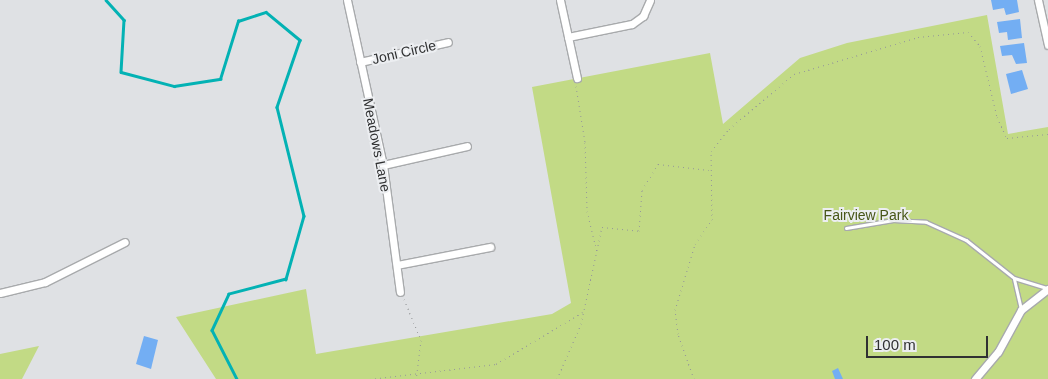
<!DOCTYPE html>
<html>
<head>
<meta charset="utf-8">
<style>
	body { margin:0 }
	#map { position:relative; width:1048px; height:379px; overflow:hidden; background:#dfe1e4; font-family:Helvetica,sans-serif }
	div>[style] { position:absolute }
	.green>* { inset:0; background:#c2da85 }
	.stream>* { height:2.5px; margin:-1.25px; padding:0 1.25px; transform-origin:1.25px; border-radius:1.25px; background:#03b2b4 }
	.building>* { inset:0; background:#73aef3 }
	.path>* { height:1px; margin-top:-0.5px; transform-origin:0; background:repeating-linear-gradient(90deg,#959799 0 1px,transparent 0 5px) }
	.roads { filter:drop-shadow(1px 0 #a8aaac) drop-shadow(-1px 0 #a8aaac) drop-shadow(0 1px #a8aaac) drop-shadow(0 -1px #a8aaac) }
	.lane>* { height:3px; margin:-1.5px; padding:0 1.5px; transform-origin:1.5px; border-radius:1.5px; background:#fff }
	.street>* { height:7px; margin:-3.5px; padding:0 3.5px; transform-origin:3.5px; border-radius:3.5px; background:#fff }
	span { translate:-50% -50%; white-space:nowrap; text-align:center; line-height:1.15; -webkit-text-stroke:4px #eceef1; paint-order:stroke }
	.street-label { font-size:14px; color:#303132 }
	.park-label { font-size:14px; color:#475617 }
	.scale { position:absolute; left:866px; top:336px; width:122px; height:22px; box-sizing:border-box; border:2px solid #303132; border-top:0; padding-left:6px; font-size:15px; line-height:18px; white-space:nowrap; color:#303132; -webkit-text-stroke:4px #eceef1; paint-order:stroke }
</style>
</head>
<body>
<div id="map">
	<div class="green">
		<i style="clip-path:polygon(987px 15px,1008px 134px,1048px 127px,1048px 379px,216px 379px,176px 317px,306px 289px,316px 354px,552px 314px,571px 303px,532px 87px,710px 53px,723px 124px,800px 58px,847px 43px)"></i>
		<i style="clip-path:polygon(39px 346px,22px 379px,0 379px,0 354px)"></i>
	</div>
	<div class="stream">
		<i style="left:106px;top:0;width:27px;rotate:48deg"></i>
		<i style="left:124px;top:20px;width:52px;rotate:93.3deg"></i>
		<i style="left:121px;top:72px;width:55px;rotate:14.8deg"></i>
		<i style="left:174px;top:86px;width:47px;rotate:-8.7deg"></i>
		<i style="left:220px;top:79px;width:61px;rotate:-72.8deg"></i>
		<i style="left:238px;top:21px;width:29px;rotate:-18deg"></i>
		<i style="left:266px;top:12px;width:44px;rotate:39.5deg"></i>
		<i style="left:300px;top:40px;width:71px;rotate:108.9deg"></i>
		<i style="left:277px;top:107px;width:112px;rotate:76.1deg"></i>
		<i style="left:304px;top:216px;width:66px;rotate:105.9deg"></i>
		<i style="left:286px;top:279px;width:59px;rotate:165.3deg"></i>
		<i style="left:229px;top:294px;width:40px;rotate:115deg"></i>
		<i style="left:212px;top:330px;width:55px;rotate:63deg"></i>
	</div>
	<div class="building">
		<i style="clip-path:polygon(991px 0,1017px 0,1019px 12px,1006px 15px,1004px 8px,993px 10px)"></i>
		<i style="clip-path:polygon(1020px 19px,1022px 38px,1008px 40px,1007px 32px,999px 33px,997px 22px)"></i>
		<i style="clip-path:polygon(1024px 43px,1027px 63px,1016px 64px,1012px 55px,1002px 56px,1000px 46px)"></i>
		<i style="clip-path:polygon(1022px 70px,1028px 89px,1011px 94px,1006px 74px)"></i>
		<i style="clip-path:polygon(144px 336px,158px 340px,151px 369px,136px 364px)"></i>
		<i style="clip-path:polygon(838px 368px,843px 379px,835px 379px,832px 371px)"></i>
	</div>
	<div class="path">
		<i style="left:576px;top:86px;width:57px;rotate:80.9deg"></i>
		<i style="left:585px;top:142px;width:69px;rotate:88.3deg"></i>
		<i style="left:587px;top:211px;width:42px;rotate:76.3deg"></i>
		<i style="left:404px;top:299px;width:44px;rotate:67.5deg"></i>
		<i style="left:421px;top:340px;width:39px;rotate:97deg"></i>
		<i style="left:370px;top:379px;width:127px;rotate:-6.8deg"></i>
		<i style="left:496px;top:364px;width:101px;rotate:-30.9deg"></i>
		<i style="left:557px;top:379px;width:60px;rotate:-66.4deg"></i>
		<i style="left:581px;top:324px;width:99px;rotate:-77.8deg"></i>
		<i style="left:602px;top:227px;width:37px;rotate:6deg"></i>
		<i style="left:639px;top:231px;width:41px;rotate:-85.8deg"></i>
		<i style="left:642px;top:190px;width:31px;rotate:-58deg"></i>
		<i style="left:658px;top:164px;width:51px;rotate:6.7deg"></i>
		<i style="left:694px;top:379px;width:48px;rotate:-109.6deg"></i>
		<i style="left:678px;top:334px;width:24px;rotate:-97deg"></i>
		<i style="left:675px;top:310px;width:69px;rotate:-73.1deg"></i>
		<i style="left:695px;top:244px;width:29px;rotate:-55deg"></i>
		<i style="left:712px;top:220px;width:69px;rotate:-90.8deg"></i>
		<i style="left:711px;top:151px;width:28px;rotate:-51deg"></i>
		<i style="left:729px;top:129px;width:85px;rotate:-40.2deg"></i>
		<i style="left:794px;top:74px;width:129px;rotate:-16.6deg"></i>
		<i style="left:918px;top:37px;width:50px;rotate:-5.7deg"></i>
		<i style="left:968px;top:32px;width:18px;rotate:49deg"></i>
		<i style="left:980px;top:46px;width:73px;rotate:76.5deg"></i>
		<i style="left:997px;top:117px;width:23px;rotate:65deg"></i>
		<i style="left:1007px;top:138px;width:41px;rotate:-5.6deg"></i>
	</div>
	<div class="roads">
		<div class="lane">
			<i style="left:846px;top:228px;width:48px;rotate:-9.7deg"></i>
			<i style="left:893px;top:220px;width:33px;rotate:3deg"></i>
			<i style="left:926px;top:222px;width:44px;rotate:24.2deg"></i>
			<i style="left:966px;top:240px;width:61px;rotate:38.4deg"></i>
			<i style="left:1014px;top:278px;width:34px;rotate:17deg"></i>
			<i style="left:1014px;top:279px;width:31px;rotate:77deg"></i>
		</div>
		<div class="street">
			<i style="left:347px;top:0;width:169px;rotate:77.7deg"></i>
			<i style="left:383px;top:165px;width:128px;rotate:82.4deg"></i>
			<i style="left:560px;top:0;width:80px;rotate:77.7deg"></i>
			<i style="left:1038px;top:0;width:46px;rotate:77.5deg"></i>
			<i style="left:568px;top:37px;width:65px;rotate:-11.5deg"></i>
			<i style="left:632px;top:24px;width:14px;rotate:-36deg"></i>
			<i style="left:643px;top:16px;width:17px;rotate:-66deg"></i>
			<i style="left:360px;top:62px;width:90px;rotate:-12.8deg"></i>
			<i style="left:383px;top:165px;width:86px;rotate:-12.7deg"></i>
			<i style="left:397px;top:265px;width:95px;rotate:-11deg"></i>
			<i style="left:0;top:293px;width:46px;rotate:-13.7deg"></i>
			<i style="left:45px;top:282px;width:89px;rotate:-26.6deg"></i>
			<i style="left:975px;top:379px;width:35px;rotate:-50deg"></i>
			<i style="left:998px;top:352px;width:48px;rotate:-61.3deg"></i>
			<i style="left:1021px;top:310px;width:34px;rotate:-38deg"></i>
		</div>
	</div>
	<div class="street-label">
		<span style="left:404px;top:52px;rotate:-13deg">Joni Circle</span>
		<span style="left:377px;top:145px;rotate:79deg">Meadows Lane</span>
	</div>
	<div class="park-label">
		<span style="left:866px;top:215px">Fairview Park</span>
	</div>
	<div class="scale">100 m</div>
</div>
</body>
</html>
